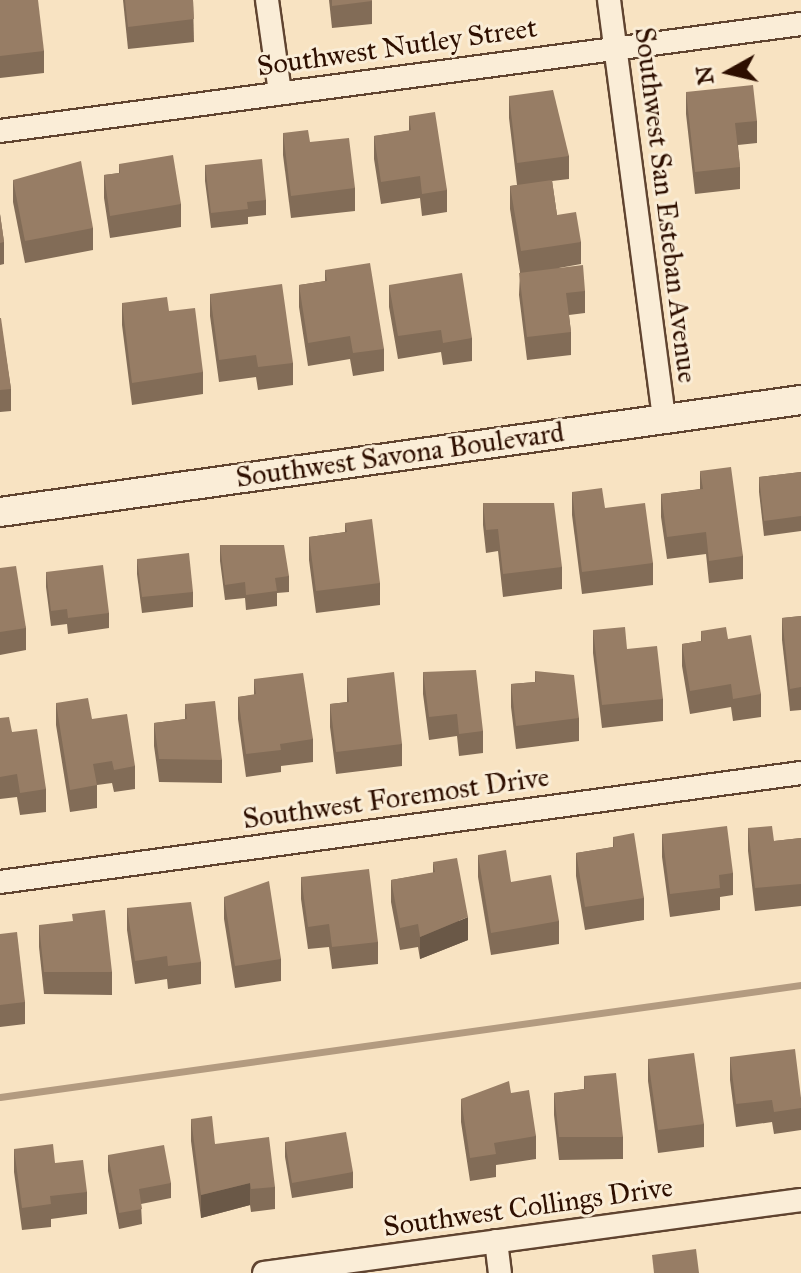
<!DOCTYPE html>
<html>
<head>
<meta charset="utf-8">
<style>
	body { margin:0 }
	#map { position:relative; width:801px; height:1273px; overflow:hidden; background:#f8e3c2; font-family:"IM FELL Great Primer",serif }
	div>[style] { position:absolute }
	.stream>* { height:7px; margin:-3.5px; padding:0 3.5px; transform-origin:3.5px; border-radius:3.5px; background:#b39b80 }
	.roads { filter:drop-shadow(2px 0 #604430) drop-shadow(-2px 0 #604430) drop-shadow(0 2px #604430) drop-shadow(0 -2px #604430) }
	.minor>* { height:22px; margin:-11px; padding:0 11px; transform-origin:11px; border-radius:11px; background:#faedd7 }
	.tertiary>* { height:28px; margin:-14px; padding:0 14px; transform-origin:14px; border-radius:14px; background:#faedd7 }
	.wall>* { inset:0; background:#826c57 }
	.shaded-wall>* { inset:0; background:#6a5847 }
	.building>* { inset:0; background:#977d65 }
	span { translate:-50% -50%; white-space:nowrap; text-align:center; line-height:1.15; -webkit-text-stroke:6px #faedd7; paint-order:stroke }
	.street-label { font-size:28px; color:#2e0f00 }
	.north { position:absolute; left:689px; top:32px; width:80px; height:80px; -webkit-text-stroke:6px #faedd7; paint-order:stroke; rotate:262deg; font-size:22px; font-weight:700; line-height:32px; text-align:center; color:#2e0f00 }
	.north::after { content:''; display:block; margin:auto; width:28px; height:36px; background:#2e0f00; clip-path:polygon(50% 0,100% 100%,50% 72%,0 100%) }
</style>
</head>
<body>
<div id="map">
	<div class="stream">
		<i style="left:0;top:1097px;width:809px;rotate:-7.96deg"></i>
	</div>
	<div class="roads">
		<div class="minor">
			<i style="left:267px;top:0;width:94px;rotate:82deg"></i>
			<i style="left:609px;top:0;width:421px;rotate:82.5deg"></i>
			<i style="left:0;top:131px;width:808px;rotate:-7.61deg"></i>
			<i style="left:0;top:882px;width:808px;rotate:-7.75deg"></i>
			<i style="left:496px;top:1241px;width:32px;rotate:83deg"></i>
			<i style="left:264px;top:1273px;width:542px;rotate:-7.74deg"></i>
		</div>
		<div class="tertiary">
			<i style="left:0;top:512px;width:809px;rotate:-7.96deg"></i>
		</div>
	</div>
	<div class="wall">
		<i style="clip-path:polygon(0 0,44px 51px,44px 73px,0 78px)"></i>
		<i style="clip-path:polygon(123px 0,193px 0,194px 42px,128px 49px)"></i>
		<i style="clip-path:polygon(329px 0,372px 0,372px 24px,332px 28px)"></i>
		<i style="clip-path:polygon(686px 92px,757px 121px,757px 143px,738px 145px,740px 167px,740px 189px,695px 194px,686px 114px)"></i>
		<i style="clip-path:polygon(509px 96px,569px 156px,569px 179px,552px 181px,557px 215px,581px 242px,581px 264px,559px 268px,585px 291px,585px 313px,569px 315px,571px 332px,571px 355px,527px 360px,519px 295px,520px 272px,510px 209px,510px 186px,517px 185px,509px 118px)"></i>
		<i style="clip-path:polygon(409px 116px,447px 190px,447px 212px,422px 216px,420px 198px,381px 204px,374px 159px,374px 136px,409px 131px)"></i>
		<i style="clip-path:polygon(283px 133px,310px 142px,355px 188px,355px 211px,291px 218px,283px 155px)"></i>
		<i style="clip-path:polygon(119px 164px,181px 204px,181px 227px,110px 238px,104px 198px,104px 175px,119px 173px)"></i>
		<i style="clip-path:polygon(205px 165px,266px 200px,266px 215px,248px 217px,248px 224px,211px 228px,205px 181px)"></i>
		<i style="clip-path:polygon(13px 180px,93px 228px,93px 250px,25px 263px,13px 202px)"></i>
		<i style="clip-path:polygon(0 214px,4px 242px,4px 264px,0 265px)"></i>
		<i style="clip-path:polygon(325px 270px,384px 349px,384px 371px,353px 376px,350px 359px,308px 366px,299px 307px,299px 285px,325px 281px)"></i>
		<i style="clip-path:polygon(389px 285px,472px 338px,472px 361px,443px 365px,441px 352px,398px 359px,389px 307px)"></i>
		<i style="clip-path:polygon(210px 294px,293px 363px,293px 385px,258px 390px,256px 377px,219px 382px,210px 316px)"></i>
		<i style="clip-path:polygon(122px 303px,169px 311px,203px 372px,203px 394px,132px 405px,122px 325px)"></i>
		<i style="clip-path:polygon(0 318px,11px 389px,11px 411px,0 412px)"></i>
		<i style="clip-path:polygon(700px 471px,743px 556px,743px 579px,709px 583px,706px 554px,667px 559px,661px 517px,661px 494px,700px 489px)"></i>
		<i style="clip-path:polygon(801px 472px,801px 531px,764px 536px,759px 492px,759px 477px)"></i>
		<i style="clip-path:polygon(572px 492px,605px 508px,653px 563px,653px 585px,582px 594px,572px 515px)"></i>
		<i style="clip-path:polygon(483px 503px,562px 567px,562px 589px,503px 597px,498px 551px,486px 553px,483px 525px)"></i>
		<i style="clip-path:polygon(345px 523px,380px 583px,380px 605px,316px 613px,309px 560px,309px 537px,345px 532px)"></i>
		<i style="clip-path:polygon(220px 545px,289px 576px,289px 592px,277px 593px,277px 606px,246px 610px,245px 598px,225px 600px,220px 561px)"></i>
		<i style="clip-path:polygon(137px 559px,193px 592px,193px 607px,142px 613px,137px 574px)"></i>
		<i style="clip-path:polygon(0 568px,26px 628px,26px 650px,0 655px)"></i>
		<i style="clip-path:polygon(46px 572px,109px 613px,109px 628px,68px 634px,67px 624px,51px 626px,46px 587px)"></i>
		<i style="clip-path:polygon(801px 616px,801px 710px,790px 711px,782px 640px,782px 618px)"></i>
		<i style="clip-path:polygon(593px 630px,627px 649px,663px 699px,663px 721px,602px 728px,593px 653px)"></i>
		<i style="clip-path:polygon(701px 631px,728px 639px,761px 694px,761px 717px,733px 721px,731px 707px,690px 714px,682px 666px,682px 644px,701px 641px)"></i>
		<i style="clip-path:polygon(535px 671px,579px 718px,579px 741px,516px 749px,511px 707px,511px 684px,535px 682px)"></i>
		<i style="clip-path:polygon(423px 672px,483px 731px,483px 753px,459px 756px,457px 736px,429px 740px,423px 694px)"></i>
		<i style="clip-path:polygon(347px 678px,402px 744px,402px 766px,336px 774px,330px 727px,330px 704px,347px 702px)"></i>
		<i style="clip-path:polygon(254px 679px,313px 739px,313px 762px,281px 766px,281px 772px,246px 777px,238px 719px,238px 697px,254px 695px)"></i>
		<i style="clip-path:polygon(56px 703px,92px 719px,135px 766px,135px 789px,114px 792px,112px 783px,97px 785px,97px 808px,70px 812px,56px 725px)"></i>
		<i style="clip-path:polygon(185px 704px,222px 760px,222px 783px,159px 782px,154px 746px,154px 723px,185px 719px)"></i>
		<i style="clip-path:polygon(0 718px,12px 732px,46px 789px,46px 812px,20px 815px,17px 797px,0 799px)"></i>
		<i style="clip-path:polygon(748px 828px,774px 841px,801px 838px,801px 906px,755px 911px,748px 851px)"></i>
		<i style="clip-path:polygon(662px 834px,733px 873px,733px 895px,720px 897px,720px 910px,670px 917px,662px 857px)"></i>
		<i style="clip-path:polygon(613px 837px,644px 898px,644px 920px,585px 930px,576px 876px,576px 853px,613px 847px)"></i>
		<i style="clip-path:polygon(478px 855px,559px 921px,559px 944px,491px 955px,478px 877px)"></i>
		<i style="clip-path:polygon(433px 862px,468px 940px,420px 959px,418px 947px,400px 950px,391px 902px,391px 880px,433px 873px)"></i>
		<i style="clip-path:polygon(301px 877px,378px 942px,378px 964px,332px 969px,329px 947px,308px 949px,301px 899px)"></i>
		<i style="clip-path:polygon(224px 897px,281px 959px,281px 981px,235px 988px,224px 919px)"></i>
		<i style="clip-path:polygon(127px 908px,201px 962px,201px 984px,168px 989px,167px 979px,135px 984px,127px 930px)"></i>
		<i style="clip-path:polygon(39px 925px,112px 972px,112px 995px,44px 994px,39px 947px)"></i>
		<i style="clip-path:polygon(0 934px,25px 1002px,25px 1024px,0 1027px)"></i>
		<i style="clip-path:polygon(730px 1057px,801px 1098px,801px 1130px,774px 1134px,772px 1122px,736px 1127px,730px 1080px)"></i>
		<i style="clip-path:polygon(648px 1059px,704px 1124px,704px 1147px,658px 1153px,648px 1081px)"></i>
		<i style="clip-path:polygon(584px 1076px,623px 1137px,623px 1159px,559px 1160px,554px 1115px,554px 1093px,584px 1089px)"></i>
		<i style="clip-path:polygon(511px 1093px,536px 1136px,536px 1159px,496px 1165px,496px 1177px,470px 1181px,461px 1122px,461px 1099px)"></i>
		<i style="clip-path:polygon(191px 1119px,215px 1144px,275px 1187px,275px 1209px,251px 1212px,250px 1205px,201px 1218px,191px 1141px)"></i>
		<i style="clip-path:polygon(285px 1142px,353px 1172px,353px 1188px,292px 1198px,285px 1157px)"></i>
		<i style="clip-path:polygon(14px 1149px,55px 1163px,87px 1192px,87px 1214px,51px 1219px,51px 1227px,22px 1230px,14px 1172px)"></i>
		<i style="clip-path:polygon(108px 1155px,171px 1183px,171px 1198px,141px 1204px,142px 1224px,119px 1229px,108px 1171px)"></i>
	</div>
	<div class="shaded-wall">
		<i style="clip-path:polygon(468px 917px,468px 940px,420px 959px,420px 937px)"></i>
		<i style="clip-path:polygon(250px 1183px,250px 1205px,201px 1218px,201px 1195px)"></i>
	</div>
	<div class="building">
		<i style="clip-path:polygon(0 0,38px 0,44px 51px,0 56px)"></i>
		<i style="clip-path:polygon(125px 0,193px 0,194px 19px,128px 27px)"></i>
		<i style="clip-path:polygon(332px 0,372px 0,372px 1px,332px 6px)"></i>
		<i style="clip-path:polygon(753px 85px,757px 121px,735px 123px,740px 167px,695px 172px,686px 92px)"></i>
		<i style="clip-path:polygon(553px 90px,569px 156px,517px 163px,509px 96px)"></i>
		<i style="clip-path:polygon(435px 112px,447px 190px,422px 194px,420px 176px,381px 182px,374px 136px,411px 130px,409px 116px)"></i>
		<i style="clip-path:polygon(308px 130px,310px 142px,349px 138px,355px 188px,291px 196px,283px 133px)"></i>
		<i style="clip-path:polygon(173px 155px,181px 204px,110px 216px,104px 175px,120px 173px,119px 164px)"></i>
		<i style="clip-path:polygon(262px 159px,266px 200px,247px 202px,248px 209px,211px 213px,205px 165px)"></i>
		<i style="clip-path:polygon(81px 161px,93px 228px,25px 241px,13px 180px)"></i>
		<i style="clip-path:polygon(552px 180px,557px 215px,576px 212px,581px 242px,521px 251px,510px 186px)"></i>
		<i style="clip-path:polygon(0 214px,4px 242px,0 243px)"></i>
		<i style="clip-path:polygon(370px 263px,384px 349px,353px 353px,350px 336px,308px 343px,299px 285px,327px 281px,325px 270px)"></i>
		<i style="clip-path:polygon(583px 265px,585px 291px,566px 293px,571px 332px,527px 337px,519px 273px)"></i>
		<i style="clip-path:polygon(462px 273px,472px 338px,443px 343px,441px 330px,398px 336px,389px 285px)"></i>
		<i style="clip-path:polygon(282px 284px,293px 363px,258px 367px,256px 355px,219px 360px,210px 294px)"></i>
		<i style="clip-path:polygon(167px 297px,169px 311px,195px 308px,203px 372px,132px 383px,122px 303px)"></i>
		<i style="clip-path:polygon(0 318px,1px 318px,11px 389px,0 390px)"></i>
		<i style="clip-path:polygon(731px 467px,743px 556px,709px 561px,706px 532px,667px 537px,661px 494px,703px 489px,700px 471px)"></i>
		<i style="clip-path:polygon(801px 472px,801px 516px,764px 521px,759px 477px)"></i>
		<i style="clip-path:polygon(602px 488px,605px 508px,645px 503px,653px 563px,582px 572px,572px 492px)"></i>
		<i style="clip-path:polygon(483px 503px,554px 503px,562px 567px,503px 574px,498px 529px,486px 530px)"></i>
		<i style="clip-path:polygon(372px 519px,380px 583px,316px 591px,309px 537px,347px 532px,345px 523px)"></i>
		<i style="clip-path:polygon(220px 545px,284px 545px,289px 576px,275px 578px,277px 591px,246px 595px,245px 582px,225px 585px)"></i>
		<i style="clip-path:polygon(189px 553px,193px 592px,142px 597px,137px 559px)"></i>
		<i style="clip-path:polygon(103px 565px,109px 613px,68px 618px,67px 609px,51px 611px,46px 572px)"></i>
		<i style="clip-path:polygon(16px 566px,26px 628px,0 632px,0 568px)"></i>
		<i style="clip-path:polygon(801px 616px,801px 687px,790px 689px,782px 618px)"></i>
		<i style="clip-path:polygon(625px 627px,627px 649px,657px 646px,663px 699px,602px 705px,593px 630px)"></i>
		<i style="clip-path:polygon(726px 627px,728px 639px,751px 635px,761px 694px,733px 699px,731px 684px,690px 691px,682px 644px,702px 641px,701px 631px)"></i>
		<i style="clip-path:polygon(476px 670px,483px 731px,459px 734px,457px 714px,429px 717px,423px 672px)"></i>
		<i style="clip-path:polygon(535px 671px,574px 675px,579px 718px,516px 726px,511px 684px,536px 682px)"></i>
		<i style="clip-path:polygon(394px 672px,402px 744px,336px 752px,330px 704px,349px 702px,347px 678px)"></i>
		<i style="clip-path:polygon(303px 673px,313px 739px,280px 744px,281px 750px,246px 754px,238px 697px,256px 694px,254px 679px)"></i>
		<i style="clip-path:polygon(88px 698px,92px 719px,127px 714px,135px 766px,114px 770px,112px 761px,93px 764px,97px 785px,70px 790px,56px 703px)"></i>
		<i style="clip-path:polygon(215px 701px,222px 760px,159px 759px,154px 723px,187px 719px,185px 704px)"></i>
		<i style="clip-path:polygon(9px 717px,12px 732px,37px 729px,46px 789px,20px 793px,17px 774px,0 777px,0 718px)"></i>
		<i style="clip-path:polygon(727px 826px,733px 873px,719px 875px,720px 888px,670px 894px,662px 834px)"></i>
		<i style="clip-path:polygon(772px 826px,774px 841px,801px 838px,801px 884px,755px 888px,748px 828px)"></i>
		<i style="clip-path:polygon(634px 833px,644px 898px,585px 907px,576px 853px,614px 847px,613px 837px)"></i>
		<i style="clip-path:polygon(506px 850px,511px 882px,551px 875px,559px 921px,491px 933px,478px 855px)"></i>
		<i style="clip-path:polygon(457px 858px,468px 917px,420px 937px,418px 924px,400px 928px,391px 880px,435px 872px,433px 862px)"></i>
		<i style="clip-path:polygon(369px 869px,378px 942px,332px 947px,329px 924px,308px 927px,301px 877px)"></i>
		<i style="clip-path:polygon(269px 881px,281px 959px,235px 966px,224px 897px)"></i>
		<i style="clip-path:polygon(191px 902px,201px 962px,168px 966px,167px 956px,135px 961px,127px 908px)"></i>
		<i style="clip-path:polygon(105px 910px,112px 972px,44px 972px,39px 925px,73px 921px,72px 914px)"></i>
		<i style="clip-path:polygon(17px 932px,25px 1002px,0 1005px,0 934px)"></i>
		<i style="clip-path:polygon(795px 1049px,801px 1098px,801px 1108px,774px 1112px,772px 1100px,736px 1104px,730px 1057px)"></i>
		<i style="clip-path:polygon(694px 1053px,704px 1124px,658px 1130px,648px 1059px)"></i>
		<i style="clip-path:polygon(616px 1073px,623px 1137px,559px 1137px,554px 1093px,585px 1089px,584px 1076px)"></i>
		<i style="clip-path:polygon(509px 1081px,511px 1093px,529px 1090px,536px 1136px,494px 1143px,496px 1154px,470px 1158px,461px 1099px)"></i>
		<i style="clip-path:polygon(212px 1116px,215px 1144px,269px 1137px,275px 1187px,251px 1189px,250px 1183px,201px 1195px,191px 1119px)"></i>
		<i style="clip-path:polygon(346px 1132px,353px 1172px,292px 1183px,285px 1142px)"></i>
		<i style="clip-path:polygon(53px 1144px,55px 1163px,83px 1160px,87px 1192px,50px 1196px,51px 1204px,22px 1208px,14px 1149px)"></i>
		<i style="clip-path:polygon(164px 1145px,171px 1183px,139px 1189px,142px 1209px,119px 1213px,108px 1155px)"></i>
		<i style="clip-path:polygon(696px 1249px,699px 1273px,654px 1273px,652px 1255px)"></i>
	</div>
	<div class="street-label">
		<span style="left:397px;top:47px;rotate:-8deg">Southwest Nutley Street</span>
		<span style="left:666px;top:205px;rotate:83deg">Southwest San Esteban Avenue</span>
		<span style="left:400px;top:455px;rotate:-8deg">Southwest Savona Boulevard</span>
		<span style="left:396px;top:798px;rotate:-8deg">Southwest Foremost Drive</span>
		<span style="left:528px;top:1207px;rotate:-8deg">Southwest Collings Drive</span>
	</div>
	<div class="north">N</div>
</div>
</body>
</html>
